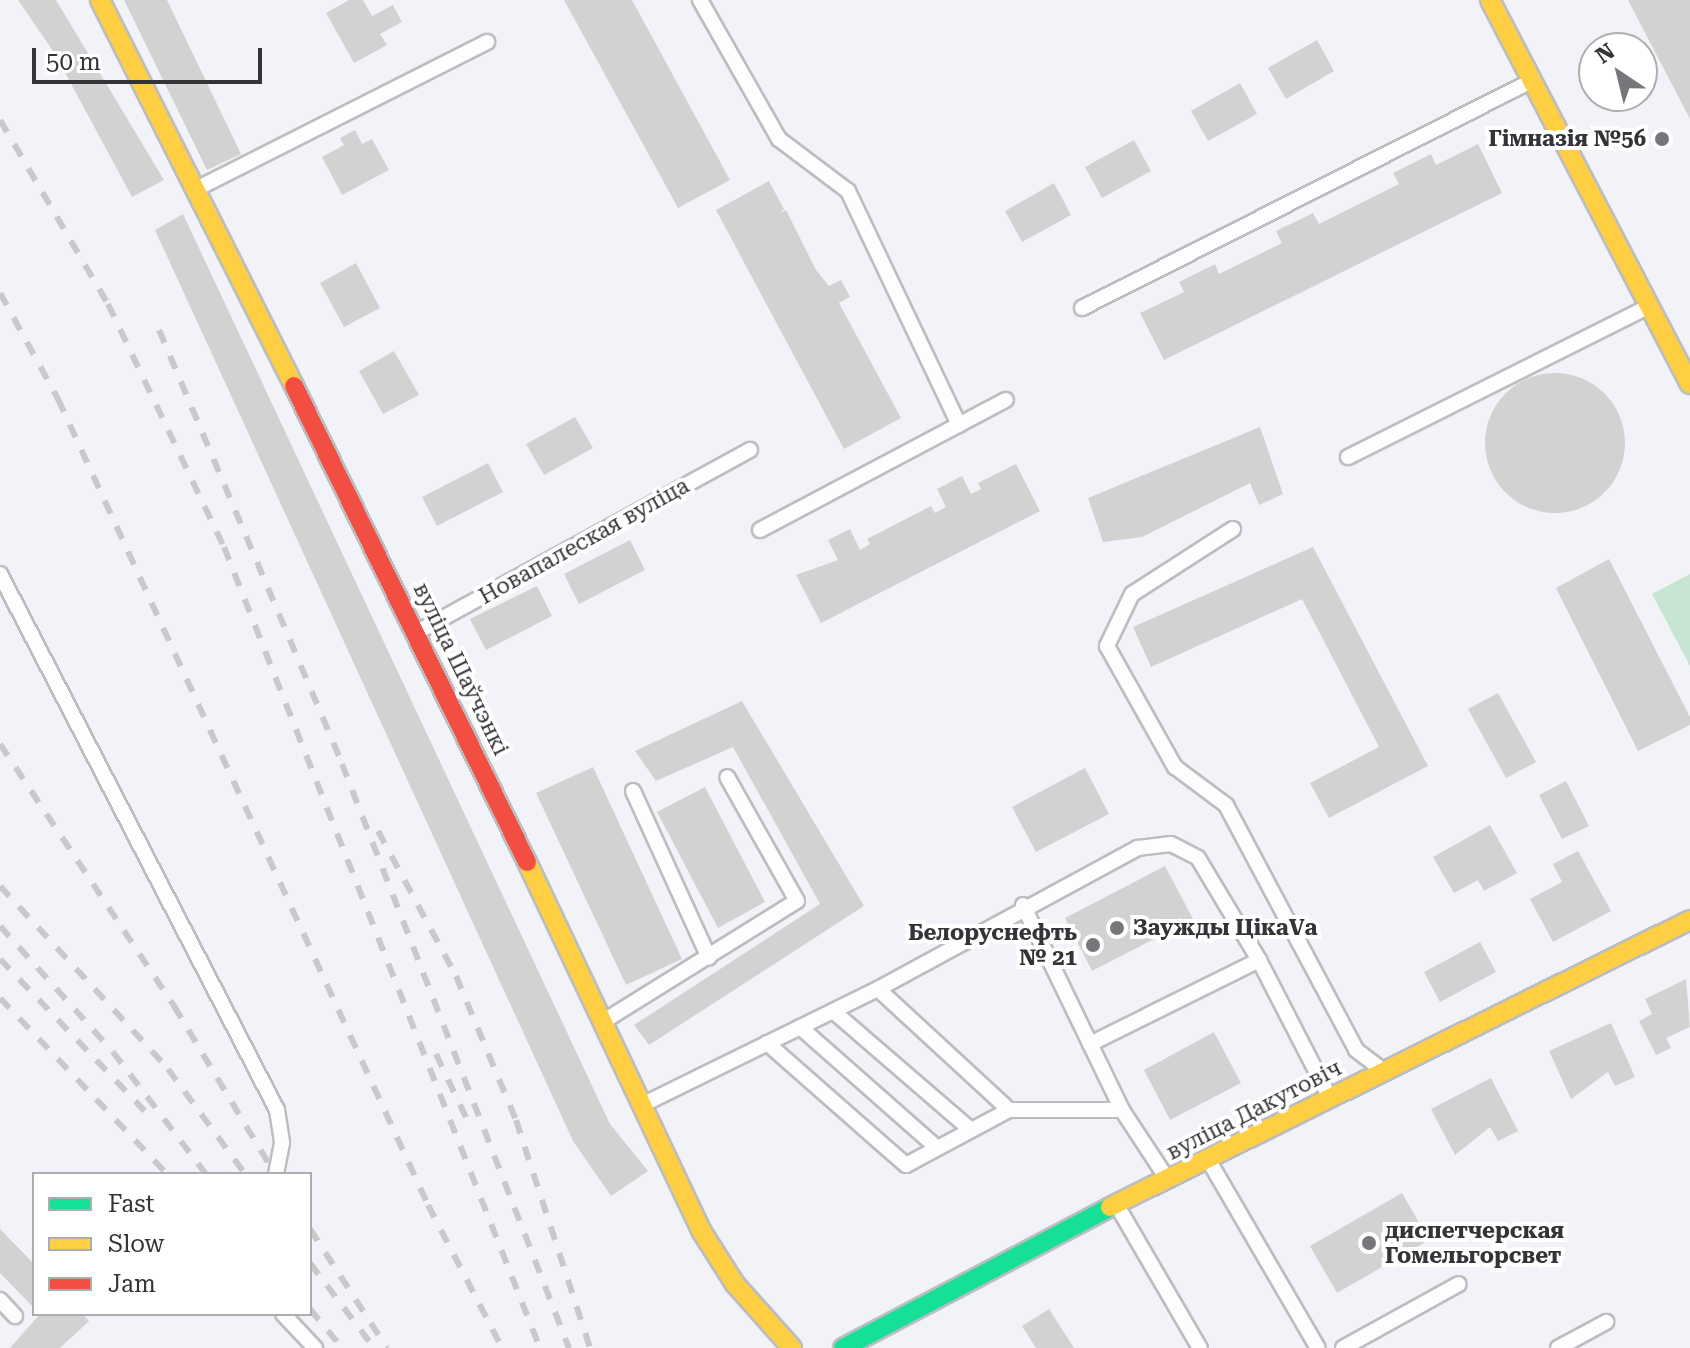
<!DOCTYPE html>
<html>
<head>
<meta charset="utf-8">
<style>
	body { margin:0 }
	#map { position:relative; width:1690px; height:1348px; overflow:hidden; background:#f2f3f8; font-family:"Roboto Serif",serif }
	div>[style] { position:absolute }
	.green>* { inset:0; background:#c8e5d4 }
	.building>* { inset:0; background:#d3d2d3 }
	.round { border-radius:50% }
	.roads { filter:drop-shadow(2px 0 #bcbdc0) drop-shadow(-2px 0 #bcbdc0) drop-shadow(0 2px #bcbdc0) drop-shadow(0 -2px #bcbdc0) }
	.lane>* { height:14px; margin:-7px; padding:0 7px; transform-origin:7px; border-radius:7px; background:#fdfdfe }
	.fast>* { height:18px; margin:-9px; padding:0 9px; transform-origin:9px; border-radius:9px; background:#16e098 }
	.slow>* { height:18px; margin:-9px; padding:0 9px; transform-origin:9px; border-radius:9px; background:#ffcf43 }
	.jam>* { height:18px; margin:-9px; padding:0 9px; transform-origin:9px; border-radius:9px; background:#f24e42 }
	.rail>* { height:6px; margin-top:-3px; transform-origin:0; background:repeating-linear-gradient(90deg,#c9c9cb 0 14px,transparent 0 28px) }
	.dots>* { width:22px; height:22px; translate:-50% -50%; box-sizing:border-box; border:4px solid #fff; border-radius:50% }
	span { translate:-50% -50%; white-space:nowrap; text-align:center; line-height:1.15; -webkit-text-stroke:8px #fff; paint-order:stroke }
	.poi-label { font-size:22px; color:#333437; font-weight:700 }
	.right { translate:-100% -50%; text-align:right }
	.left { translate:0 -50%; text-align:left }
	.street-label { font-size:22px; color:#333437 }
	.legend { position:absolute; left:32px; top:1172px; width:280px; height:144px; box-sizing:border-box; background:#fff; border:2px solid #adaeaf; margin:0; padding:10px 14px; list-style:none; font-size:24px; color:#333437 }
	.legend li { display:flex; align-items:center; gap:16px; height:40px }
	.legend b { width:40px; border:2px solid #adaeaf }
	.north { position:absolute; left:1578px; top:32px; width:80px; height:80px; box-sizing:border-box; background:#fff; border:2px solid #adaeaf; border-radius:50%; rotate:325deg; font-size:22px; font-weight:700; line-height:32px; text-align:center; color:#333437 }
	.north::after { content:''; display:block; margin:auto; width:28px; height:36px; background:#76777b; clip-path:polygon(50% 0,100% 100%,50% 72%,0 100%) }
	.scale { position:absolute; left:32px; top:48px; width:230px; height:36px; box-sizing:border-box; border:4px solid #333437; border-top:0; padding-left:10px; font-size:24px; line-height:28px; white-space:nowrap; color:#333437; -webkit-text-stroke:6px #fff; paint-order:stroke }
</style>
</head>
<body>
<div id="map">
	<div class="green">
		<i style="clip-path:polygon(1690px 574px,1690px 666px,1652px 594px)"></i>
	</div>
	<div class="building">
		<i style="clip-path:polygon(18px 0,56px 0,164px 180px,132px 197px,55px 54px)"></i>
		<i style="clip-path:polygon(124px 0,167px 0,241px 154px,207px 170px)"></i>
		<i style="clip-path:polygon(349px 0,363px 0,372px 16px,393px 5px,402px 22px,380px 34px,387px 45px,354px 63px,326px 13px)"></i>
		<i style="clip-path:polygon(564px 0,632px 0,730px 180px,678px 208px)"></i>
		<i style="clip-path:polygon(1628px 0,1690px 0,1690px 119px)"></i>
		<i style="clip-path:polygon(1317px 40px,1334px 71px,1286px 99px,1268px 68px)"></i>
		<i style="clip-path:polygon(1240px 83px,1257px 114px,1208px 141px,1191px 111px)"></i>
		<i style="clip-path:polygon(355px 130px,362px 144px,372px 139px,389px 170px,342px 195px,322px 157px,344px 145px,340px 138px)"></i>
		<i style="clip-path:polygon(1134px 140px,1151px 171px,1102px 198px,1085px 167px)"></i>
		<i style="clip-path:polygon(1478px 144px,1502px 193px,1164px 360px,1140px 313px,1184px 292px,1179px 282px,1215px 264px,1219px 274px,1282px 243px,1276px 231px,1313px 213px,1319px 224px,1399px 184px,1393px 173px,1431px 154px,1436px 165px)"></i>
		<i style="clip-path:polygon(769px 181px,784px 209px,779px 214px,786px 210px,816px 270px,829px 286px,841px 280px,850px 297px,839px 303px,901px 418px,844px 449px,716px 210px)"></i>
		<i style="clip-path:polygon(1054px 183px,1071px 215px,1022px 242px,1005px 211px)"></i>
		<i style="clip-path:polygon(183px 214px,610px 1124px,648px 1171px,611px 1196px,573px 1141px,155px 230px)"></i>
		<i style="clip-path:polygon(356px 263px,380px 308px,344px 327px,320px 283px)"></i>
		<i style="clip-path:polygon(394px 351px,419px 395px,383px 414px,359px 371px)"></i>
		<i class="round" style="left:1485px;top:373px;width:140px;height:140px"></i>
		<i style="clip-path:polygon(575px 417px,593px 448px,544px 475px,526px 444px)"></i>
		<i style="clip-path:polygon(1260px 427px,1283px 494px,1259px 505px,1250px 483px,1142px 537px,1103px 542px,1088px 498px)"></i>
		<i style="clip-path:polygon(488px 463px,503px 492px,437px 526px,422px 497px)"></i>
		<i style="clip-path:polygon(1016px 464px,1040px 511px,821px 623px,796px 575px,838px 560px,828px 540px,850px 529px,860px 550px,870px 544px,867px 539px,931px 506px,935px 513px,946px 507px,937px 489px,962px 476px,971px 494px,981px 489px,978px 483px)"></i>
		<i style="clip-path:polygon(630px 540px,645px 570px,579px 604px,564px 574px)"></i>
		<i style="clip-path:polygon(1313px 547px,1428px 766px,1329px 818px,1310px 783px,1379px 747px,1302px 599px,1151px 667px,1133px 627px)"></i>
		<i style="clip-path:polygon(1609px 559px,1690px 717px,1690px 725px,1638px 751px,1556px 588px)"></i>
		<i style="clip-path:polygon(537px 586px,552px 616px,486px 650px,470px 619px)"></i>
		<i style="clip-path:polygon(1498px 693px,1536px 762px,1506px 778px,1468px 709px)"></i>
		<i style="clip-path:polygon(742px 701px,864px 906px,649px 1045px,634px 1025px,820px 904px,733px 747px,656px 781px,635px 751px)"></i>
		<i style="clip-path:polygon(593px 767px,682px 959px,626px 985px,536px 793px)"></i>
		<i style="clip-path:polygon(1085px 768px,1109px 814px,1036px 852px,1012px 807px)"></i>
		<i style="clip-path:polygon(1566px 781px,1589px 826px,1562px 839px,1539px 795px)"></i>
		<i style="clip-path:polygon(705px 787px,765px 902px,718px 928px,657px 812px)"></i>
		<i style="clip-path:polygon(1490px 825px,1517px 873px,1484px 891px,1478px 880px,1454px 893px,1433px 857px)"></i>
		<i style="clip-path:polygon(1578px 851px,1611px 911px,1553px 942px,1530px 899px,1562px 882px,1553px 864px)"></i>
		<i style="clip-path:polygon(1165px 866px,1193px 919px,1092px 971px,1065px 918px)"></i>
		<i style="clip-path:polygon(1480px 942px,1496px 972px,1440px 1002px,1424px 972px)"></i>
		<i style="clip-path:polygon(1686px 979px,1690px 1027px,1666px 1038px,1671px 1048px,1656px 1055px,1639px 1021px,1652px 1014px,1645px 999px)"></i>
		<i style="clip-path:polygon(1611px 1023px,1635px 1077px,1615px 1086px,1608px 1072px,1571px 1099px,1549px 1051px)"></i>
		<i style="clip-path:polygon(1214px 1032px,1241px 1083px,1170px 1120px,1144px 1070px)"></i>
		<i style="clip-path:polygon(1491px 1078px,1518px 1131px,1498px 1141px,1490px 1127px,1455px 1155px,1431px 1109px)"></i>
		<i style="clip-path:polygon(1402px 1193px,1429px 1240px,1337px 1293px,1310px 1246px)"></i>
		<i style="clip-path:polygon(0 1229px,34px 1264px,34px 1308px,0 1273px)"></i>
		<i style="clip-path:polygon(1049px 1309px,1074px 1348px,1036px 1348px,1022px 1326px)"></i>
		<i style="clip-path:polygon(40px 1314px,83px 1314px,89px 1321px,60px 1348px,10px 1348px)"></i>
	</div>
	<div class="roads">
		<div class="lane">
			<i style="left:700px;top:0;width:160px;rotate:60.4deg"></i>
			<i style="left:779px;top:139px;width:86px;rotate:37deg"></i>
			<i style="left:848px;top:191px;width:259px;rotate:64.6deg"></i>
			<i style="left:198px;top:188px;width:324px;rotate:-26.8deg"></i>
			<i style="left:1082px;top:308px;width:500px;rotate:-26.8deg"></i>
			<i style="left:1348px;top:457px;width:332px;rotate:-26.6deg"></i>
			<i style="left:1233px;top:529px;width:120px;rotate:147.2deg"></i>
			<i style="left:1132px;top:594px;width:58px;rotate:115.7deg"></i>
			<i style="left:1107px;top:646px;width:139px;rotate:60.7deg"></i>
			<i style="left:1175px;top:767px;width:64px;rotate:36.7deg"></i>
			<i style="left:1226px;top:805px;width:277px;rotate:62deg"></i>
			<i style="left:1356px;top:1050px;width:30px;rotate:37deg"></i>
			<i style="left:760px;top:530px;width:278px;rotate:-27.9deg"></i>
			<i style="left:0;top:574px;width:603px;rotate:62.67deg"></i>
			<i style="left:277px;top:1110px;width:33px;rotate:81deg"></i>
			<i style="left:282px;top:1143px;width:32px;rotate:101deg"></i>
			<i style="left:421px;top:630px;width:375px;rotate:-28.7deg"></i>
			<i style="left:633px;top:791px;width:183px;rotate:65.5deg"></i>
			<i style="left:1023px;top:905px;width:228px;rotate:64.2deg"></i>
			<i style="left:1122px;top:1110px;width:80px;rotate:56.7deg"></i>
			<i style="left:878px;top:989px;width:296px;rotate:-28.5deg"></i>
			<i style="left:1138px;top:848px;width:33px;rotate:-7deg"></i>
			<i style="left:1171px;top:844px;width:30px;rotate:27deg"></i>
			<i style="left:1198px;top:858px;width:119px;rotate:59.1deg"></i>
			<i style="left:833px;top:1011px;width:182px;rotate:40.8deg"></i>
			<i style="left:604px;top:1021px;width:227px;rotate:-31.9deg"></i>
			<i style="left:797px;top:901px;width:142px;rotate:-119.4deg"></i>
			<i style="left:800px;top:1027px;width:181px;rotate:41.4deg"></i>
			<i style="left:767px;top:1043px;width:185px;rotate:41.3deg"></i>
			<i style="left:906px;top:1165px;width:117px;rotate:-28.1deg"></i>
			<i style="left:1090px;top:1044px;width:189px;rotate:-26.4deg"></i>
			<i style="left:1259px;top:960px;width:151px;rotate:62.8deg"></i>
			<i style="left:644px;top:1104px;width:261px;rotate:-26.2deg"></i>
			<i style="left:878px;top:989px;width:178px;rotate:42.7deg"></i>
			<i style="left:1009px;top:1110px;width:113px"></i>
			<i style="left:1209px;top:1161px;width:216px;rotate:59.8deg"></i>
			<i style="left:1119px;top:1209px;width:161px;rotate:59.8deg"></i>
			<i style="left:0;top:1300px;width:22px;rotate:47deg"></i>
			<i style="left:283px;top:1314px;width:47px;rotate:46.7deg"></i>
			<i style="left:1343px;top:1348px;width:132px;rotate:-28.9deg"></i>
			<i style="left:1558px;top:1348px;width:55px;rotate:-28.4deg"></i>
		</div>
		<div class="fast">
			<i style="left:843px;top:1348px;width:302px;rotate:-27.8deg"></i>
		</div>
		<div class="slow">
			<i style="left:100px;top:0;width:432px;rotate:63.3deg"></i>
			<i style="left:1490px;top:0;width:433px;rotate:62.5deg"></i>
			<i style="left:527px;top:862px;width:409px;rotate:64.7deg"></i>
			<i style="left:702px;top:1232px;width:62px;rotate:57.6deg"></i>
			<i style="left:735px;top:1284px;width:86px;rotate:48.3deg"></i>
			<i style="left:1110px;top:1207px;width:647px;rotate:-26.33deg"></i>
		</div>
		<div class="jam">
			<i style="left:294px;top:386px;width:530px;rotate:63.92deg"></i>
		</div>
	</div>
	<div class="rail">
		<i style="left:0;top:120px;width:213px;rotate:59.6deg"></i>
		<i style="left:108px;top:304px;width:269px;rotate:64.5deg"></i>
		<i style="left:224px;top:547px;width:861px;rotate:68.47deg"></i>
		<i style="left:0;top:293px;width:121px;rotate:61.3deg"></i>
		<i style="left:58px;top:399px;width:887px;rotate:65.34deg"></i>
		<i style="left:428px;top:1205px;width:161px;rotate:62.6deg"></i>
		<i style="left:159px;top:330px;width:471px;rotate:67.1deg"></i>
		<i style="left:342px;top:764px;width:627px;rotate:68.76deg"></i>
		<i style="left:0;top:744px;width:315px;rotate:56.4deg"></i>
		<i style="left:174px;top:1006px;width:196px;rotate:59deg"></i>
		<i style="left:378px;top:831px;width:165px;rotate:61.7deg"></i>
		<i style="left:456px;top:976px;width:156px;rotate:67.4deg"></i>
		<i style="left:516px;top:1120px;width:240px;rotate:72deg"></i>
		<i style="left:0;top:886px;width:248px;rotate:47.4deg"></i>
		<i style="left:168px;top:1069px;width:130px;rotate:53.7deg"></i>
		<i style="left:0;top:926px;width:169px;rotate:48.1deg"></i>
		<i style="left:113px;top:1052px;width:153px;rotate:52.7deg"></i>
		<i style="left:0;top:959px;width:210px;rotate:46.4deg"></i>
		<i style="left:0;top:998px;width:243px;rotate:46.5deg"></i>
		<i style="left:436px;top:1054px;width:80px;rotate:64.7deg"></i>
		<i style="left:310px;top:1229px;width:142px;rotate:57.1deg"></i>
		<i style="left:310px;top:1263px;width:106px;rotate:53deg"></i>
		<i style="left:310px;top:1309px;width:50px;rotate:50.6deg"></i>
	</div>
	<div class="dots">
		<i style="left:1662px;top:139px;background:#76777b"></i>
		<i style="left:1117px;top:928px;background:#76777b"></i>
		<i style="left:1093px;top:945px;background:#76777b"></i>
		<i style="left:1369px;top:1243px;background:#76777b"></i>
	</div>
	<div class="poi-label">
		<span class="right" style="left:1646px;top:139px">Гімназія №56</span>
		<span class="left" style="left:1133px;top:928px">Заужды ЦікаVа</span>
		<span class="right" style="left:1077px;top:945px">Белоруснефть<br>№ 21</span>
		<span class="left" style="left:1385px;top:1243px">диспетчерская<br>Гомельгорсвет</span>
	</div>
	<div class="street-label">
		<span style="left:584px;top:541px;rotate:-29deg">Новапалеская вуліца</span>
		<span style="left:461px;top:669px;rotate:64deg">вуліца Шаўчэнкі</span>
		<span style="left:1254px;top:1110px;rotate:-27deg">вуліца Дакутовіч</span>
	</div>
	<ul class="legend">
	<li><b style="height:10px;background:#16e098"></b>Fast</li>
	<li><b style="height:10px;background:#ffcf43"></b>Slow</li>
	<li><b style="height:10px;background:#f24e42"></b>Jam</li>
	</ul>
	<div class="north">N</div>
	<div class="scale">50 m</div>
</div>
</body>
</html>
